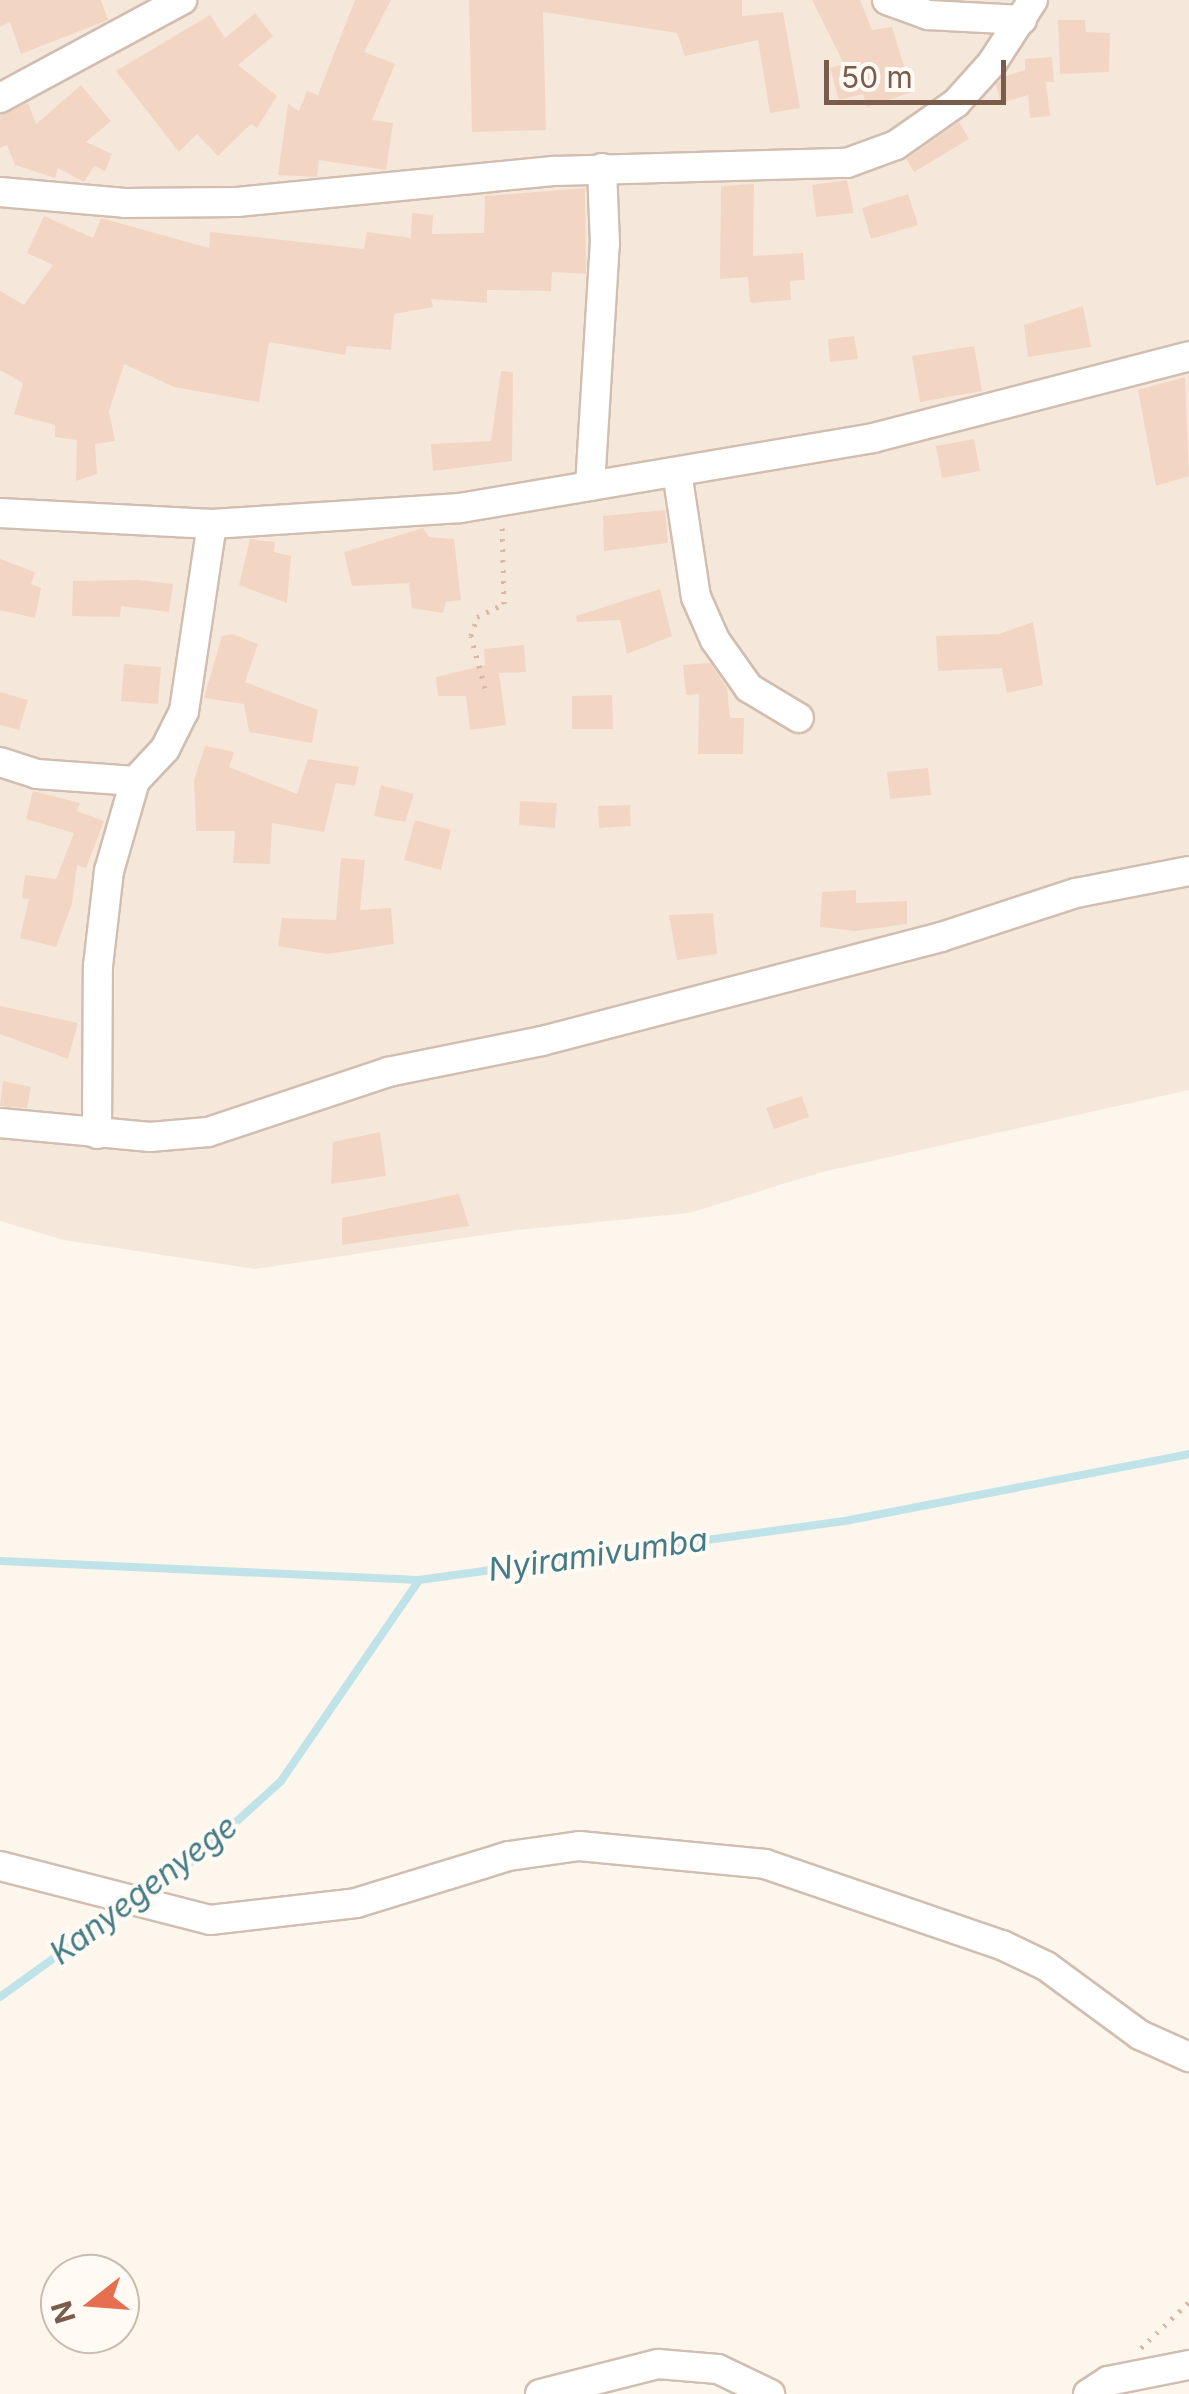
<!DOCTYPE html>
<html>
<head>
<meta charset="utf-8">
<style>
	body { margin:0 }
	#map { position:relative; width:1189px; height:2394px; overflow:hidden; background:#fdf6ec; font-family:Inter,sans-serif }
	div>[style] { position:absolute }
	.residential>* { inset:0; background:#f5e8da }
	.stream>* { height:8px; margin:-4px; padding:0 4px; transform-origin:4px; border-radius:4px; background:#bfe3e8 }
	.building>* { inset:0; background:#f3d5c3 }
	.path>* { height:5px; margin-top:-2.5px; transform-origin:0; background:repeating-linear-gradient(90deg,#d9b8a5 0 2.5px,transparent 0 10.5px) }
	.roads { filter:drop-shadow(2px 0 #d1beb0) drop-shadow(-2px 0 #d1beb0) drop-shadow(0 2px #d1beb0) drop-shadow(0 -2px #d1beb0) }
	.street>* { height:28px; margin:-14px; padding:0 14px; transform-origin:14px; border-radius:14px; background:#fff }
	span { translate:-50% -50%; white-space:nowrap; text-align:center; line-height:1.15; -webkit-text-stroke:8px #fffaf3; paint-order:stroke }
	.water-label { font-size:32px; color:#437c86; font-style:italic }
	.north { position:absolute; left:40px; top:2254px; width:100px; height:100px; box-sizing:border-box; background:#fffaf3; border:2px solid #cabbb1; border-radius:50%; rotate:253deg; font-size:28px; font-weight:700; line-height:40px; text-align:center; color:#7a5c4d }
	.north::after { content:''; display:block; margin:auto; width:35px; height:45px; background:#e76f51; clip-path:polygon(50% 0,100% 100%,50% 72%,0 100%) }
	.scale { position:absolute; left:824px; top:60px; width:182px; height:45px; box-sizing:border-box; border:5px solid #7a5c4d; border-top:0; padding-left:12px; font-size:30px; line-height:35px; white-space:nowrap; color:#7a5c4d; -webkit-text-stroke:8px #fffaf3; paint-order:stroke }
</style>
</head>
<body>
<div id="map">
	<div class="residential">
		<i style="clip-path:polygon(0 0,1189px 0,1189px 1090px,822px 1172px,689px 1213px,517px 1230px,255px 1269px,64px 1240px,0 1221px)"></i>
	</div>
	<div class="stream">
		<i style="left:0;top:1561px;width:419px;rotate:2.6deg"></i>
		<i style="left:419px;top:1580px;width:435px;rotate:-7.9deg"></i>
		<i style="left:850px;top:1520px;width:345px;rotate:-11deg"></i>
		<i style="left:142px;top:1895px;width:63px;rotate:-33.9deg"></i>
		<i style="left:194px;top:1860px;width:118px;rotate:-42.2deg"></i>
		<i style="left:281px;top:1781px;width:244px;rotate:-55.5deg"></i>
		<i style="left:0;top:1997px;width:155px;rotate:-35.8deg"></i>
	</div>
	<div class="building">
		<i style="clip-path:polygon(0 0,101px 0,108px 20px,21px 54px,10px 22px,0 27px)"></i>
		<i style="clip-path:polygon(355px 0,391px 0,364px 52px,395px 64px,372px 120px,393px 123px,386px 170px,319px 160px,317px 177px,278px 175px,288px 104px,299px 111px,307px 91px,318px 95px)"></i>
		<i style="clip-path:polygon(469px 0,742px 0,742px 16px,783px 12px,800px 108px,770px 113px,758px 40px,685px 56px,677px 33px,543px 12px,546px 130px,472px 132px)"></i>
		<i style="clip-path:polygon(812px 0,860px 0,872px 30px,892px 27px,912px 92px,867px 107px,863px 94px,839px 100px,830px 68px,844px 64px)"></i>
		<i style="clip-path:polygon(255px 13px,273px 36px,238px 65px,277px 96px,257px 128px,251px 124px,218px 156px,197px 134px,179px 152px,116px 71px,210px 15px,225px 38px)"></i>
		<i style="clip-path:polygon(1058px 20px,1085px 20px,1086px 32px,1110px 33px,1109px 72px,1060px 74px)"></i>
		<i style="clip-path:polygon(1052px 57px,1054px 82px,1046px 82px,1050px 116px,1030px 118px,1028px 95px,1001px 103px,996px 85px,1003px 77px,1025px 70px,1025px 59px)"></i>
		<i style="clip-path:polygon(81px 85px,111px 121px,86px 142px,112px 154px,105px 171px,94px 166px,84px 182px,58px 168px,55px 178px,15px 165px,7px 145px,0 148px,0 115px,28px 103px,36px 124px)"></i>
		<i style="clip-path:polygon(959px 122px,969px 139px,914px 172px,906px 159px)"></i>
		<i style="clip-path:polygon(847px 180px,854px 213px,816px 217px,812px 185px)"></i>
		<i style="clip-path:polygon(754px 184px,753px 256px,803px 253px,805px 280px,790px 281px,791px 300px,750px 303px,748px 277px,720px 279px,721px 186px)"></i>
		<i style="clip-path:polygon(585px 188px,586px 274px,552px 272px,551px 291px,487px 290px,487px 303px,431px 299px,433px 307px,394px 314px,391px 350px,347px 346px,345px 355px,269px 342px,259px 402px,174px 387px,124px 364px,109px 411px,115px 441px,95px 444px,97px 474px,76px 481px,77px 440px,55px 437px,55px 425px,14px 414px,23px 383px,0 370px,0 291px,24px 305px,53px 265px,27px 253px,44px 216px,93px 238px,101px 218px,209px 248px,210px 232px,364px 249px,367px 232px,411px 238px,412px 213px,433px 215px,432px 234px,484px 233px,485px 196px)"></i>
		<i style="clip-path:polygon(908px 194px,918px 225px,871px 239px,862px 208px)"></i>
		<i style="clip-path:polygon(1083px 306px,1091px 347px,1028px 357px,1024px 325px)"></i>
		<i style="clip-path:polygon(854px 336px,858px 359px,830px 362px,828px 339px)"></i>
		<i style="clip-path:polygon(974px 346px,982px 391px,920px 402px,912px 356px)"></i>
		<i style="clip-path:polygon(501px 371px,513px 372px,512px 461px,433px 471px,431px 444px,491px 441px)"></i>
		<i style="clip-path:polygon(1185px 377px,1189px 476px,1156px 486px,1138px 390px)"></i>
		<i style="clip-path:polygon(974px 439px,980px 471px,942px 478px,936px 446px)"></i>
		<i style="clip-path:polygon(665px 510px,668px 543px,604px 551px,603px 516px)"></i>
		<i style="clip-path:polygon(423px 528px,429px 537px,454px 539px,461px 600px,446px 602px,443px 613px,412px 608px,409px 583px,352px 586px,344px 552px)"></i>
		<i style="clip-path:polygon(250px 539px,275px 542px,274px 552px,291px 556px,287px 603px,239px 585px)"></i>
		<i style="clip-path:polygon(0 559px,35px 572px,31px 584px,41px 588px,35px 618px,0 610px)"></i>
		<i style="clip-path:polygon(139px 580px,173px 584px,169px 612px,121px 606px,120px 617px,72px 616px,73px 581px)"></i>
		<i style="clip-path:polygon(660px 589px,672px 636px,627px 654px,620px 620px,577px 622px,576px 616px)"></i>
		<i style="clip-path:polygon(1033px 622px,1043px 685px,1007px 693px,1002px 668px,938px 671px,936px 636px,999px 634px)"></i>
		<i style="clip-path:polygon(233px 634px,258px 644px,245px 682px,318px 710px,312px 743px,249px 732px,244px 704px,204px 698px,222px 636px)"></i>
		<i style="clip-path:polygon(524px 645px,526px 672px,499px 673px,506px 725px,470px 730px,466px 696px,438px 696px,436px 677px,485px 665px,484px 649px)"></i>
		<i style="clip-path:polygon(710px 663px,727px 688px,730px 718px,744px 718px,743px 754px,698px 754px,699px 694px,686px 695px,683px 665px)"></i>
		<i style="clip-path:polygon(124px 664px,161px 667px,158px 704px,121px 701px)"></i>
		<i style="clip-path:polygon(0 692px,28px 700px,19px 730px,0 725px)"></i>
		<i style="clip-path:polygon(612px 695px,613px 729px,572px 729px,572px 696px)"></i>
		<i style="clip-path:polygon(205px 746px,234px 752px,229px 767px,297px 794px,308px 759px,359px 767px,355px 786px,336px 783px,324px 832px,272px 823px,270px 864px,233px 863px,235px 831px,196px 831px,194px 780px)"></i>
		<i style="clip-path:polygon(928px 768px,931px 795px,890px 799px,887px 772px)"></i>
		<i style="clip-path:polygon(381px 785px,414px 794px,405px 822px,374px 816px)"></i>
		<i style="clip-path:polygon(33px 791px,80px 803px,77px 811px,104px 821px,86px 868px,77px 865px,72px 904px,56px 947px,20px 938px,29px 899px,22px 898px,25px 875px,56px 879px,74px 833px,26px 819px)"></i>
		<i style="clip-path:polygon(520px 801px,557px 803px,555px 828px,519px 825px)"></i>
		<i style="clip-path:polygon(630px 805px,631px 826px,599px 828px,598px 806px)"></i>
		<i style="clip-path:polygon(415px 820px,451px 830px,441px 870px,404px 860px)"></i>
		<i style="clip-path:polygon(341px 858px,365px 860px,360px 910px,391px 908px,394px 944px,327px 954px,278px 946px,282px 918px,336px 920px)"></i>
		<i style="clip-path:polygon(856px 890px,856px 903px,907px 901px,907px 924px,855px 931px,820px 927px,822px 892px)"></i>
		<i style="clip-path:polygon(713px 913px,717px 954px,677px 960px,669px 915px)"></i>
		<i style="clip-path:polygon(0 1006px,78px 1023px,68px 1059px,0 1034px)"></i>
		<i style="clip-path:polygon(3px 1081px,31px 1087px,27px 1108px,0 1106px)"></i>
		<i style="clip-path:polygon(802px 1096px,809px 1117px,774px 1129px,766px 1108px)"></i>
		<i style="clip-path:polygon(380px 1132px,386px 1176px,331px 1184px,333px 1142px)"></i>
		<i style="clip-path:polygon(459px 1194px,469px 1226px,342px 1245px,342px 1218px)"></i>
	</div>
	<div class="path">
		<i style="left:485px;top:688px;width:54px;rotate:-105.1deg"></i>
		<i style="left:471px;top:636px;width:20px;rotate:-72deg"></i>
		<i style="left:477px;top:617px;width:30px;rotate:-26deg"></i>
		<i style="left:504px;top:604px;width:80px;rotate:-91.4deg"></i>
		<i style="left:1141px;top:2348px;width:66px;rotate:-43.8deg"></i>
	</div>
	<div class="roads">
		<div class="street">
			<i style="left:887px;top:0;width:44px;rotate:20.1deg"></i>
			<i style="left:928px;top:15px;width:94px;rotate:3deg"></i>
			<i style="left:0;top:98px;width:207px;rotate:-28.3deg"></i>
			<i style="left:0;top:192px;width:125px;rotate:5deg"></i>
			<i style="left:125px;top:203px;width:112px;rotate:-0.5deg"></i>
			<i style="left:237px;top:202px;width:320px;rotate:-5.6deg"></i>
			<i style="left:555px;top:171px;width:292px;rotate:-1.6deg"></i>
			<i style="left:847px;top:163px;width:52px;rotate:-20.2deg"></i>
			<i style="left:896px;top:145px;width:73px;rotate:-35deg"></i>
			<i style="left:956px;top:103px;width:54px;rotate:-48deg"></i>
			<i style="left:992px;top:63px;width:75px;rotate:-56.9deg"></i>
			<i style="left:677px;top:472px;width:126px;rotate:81.4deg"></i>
			<i style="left:696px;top:597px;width:47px;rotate:66.2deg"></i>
			<i style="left:715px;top:640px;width:59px;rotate:54.7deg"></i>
			<i style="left:749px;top:688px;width:58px;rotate:31deg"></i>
			<i style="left:590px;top:486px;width:242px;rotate:-86.5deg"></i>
			<i style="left:605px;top:244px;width:76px;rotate:-92.3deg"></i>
			<i style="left:0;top:513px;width:212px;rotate:3deg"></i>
			<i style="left:212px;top:524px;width:249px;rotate:-3.7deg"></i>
			<i style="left:460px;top:508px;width:419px;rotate:-9.6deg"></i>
			<i style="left:873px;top:438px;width:326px;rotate:-14.5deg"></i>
			<i style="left:0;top:762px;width:39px;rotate:18deg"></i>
			<i style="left:37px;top:774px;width:98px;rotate:4.1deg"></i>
			<i style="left:0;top:1123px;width:151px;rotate:5.3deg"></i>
			<i style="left:150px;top:1137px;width:58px;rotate:-4.9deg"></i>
			<i style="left:208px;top:1132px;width:190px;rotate:-18.4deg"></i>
			<i style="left:388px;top:1072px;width:157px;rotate:-11.4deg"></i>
			<i style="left:542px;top:1041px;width:412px;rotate:-14.6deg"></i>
			<i style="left:941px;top:937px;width:142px;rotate:-18.1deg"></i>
			<i style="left:1076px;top:893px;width:115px;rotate:-11deg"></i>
			<i style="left:97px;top:1134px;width:168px;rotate:-89.7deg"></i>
			<i style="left:98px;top:966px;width:96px;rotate:-83.4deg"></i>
			<i style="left:109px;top:871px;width:94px;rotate:-73.9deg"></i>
			<i style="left:135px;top:781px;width:44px;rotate:-46.8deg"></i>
			<i style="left:165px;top:749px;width:42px;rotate:-63.4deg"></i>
			<i style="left:184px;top:711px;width:189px;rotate:-81.5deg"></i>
			<i style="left:0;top:1866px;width:217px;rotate:14.4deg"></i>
			<i style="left:210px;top:1920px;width:147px;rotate:-6.6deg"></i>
			<i style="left:356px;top:1903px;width:160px;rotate:-17.1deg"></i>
			<i style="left:509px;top:1856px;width:71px;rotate:-8.1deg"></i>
			<i style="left:579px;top:1846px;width:187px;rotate:5.5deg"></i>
			<i style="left:765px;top:1864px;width:250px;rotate:18.9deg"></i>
			<i style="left:1002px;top:1945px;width:49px;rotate:25.5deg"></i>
			<i style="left:1046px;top:1966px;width:117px;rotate:36.3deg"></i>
			<i style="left:1140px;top:2035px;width:54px;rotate:24.2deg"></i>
			<i style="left:540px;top:2394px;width:122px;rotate:-14.3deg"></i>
			<i style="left:658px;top:2364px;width:60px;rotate:4.8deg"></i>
			<i style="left:718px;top:2369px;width:58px;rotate:25.7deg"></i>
			<i style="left:1088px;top:2394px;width:24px;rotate:-33deg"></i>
			<i style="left:1108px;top:2381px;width:83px;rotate:-11.2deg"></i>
		</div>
	</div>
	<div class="water-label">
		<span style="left:598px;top:1555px;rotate:-8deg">Nyiramivumba</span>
		<span style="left:144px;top:1890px;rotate:-37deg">Kanyegenyege</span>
	</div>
	<div class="north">N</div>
	<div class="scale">50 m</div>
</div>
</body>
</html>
